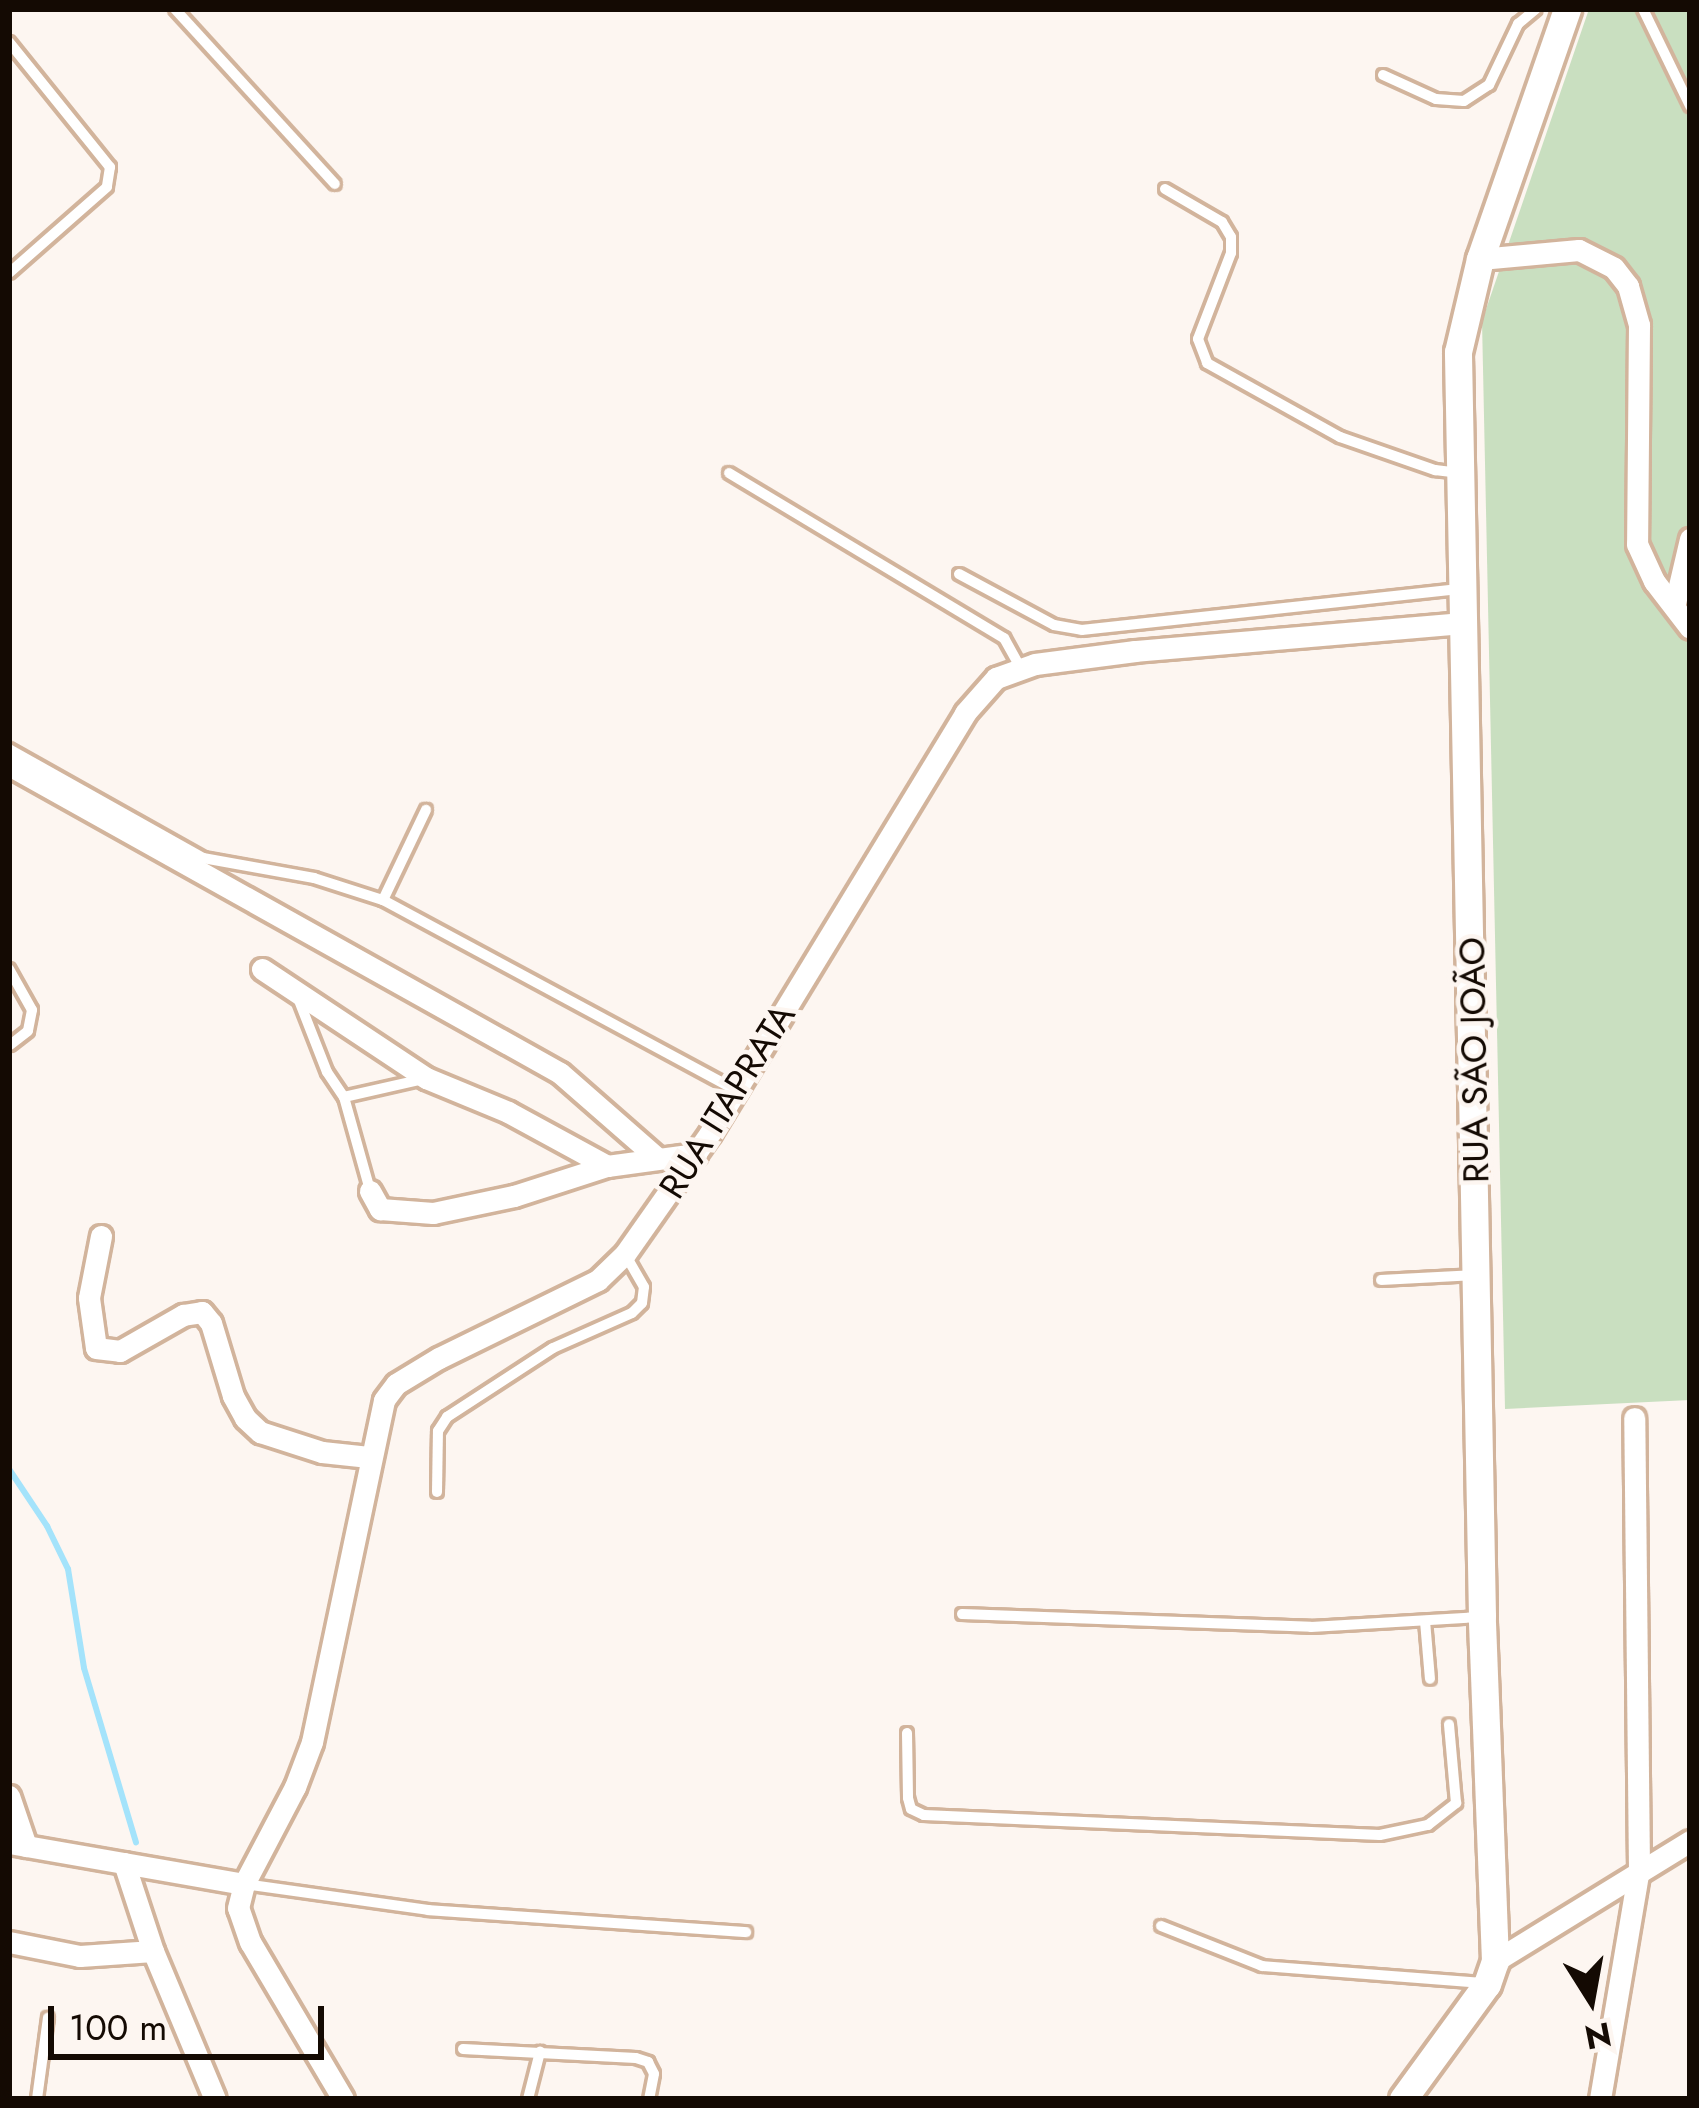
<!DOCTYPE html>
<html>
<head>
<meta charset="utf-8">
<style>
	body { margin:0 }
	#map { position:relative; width:1699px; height:2108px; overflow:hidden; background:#fdf6f1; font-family:Jost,sans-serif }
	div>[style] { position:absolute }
	.green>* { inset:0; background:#c9dfc0 }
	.stream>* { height:6px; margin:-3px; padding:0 3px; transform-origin:3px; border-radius:3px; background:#a4e3fb }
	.roads { filter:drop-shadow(3px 0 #d2b49c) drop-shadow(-3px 0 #d2b49c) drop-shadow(0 3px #d2b49c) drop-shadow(0 -3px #d2b49c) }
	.service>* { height:10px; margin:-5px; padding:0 5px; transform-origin:5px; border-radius:5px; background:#fff }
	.minor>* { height:21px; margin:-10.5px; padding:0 10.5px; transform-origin:10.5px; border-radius:10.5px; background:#fff }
	.tertiary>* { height:27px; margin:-13.5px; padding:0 13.5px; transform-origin:13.5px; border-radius:13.5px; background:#fff }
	span { translate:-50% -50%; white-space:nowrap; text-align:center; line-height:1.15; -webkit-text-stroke:9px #fdf6f1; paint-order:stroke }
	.street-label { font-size:36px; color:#140a03 }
	.frame { position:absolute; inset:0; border:12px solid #140a03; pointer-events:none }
	.north { position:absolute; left:1531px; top:1940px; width:120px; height:120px; -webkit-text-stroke:9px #fdf6f1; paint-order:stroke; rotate:169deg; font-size:33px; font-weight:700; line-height:48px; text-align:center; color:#140a03 }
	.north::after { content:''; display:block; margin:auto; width:42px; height:54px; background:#140a03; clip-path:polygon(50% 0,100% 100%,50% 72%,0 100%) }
	.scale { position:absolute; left:48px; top:2006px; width:276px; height:54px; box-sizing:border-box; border:6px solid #140a03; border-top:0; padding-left:15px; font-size:36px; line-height:42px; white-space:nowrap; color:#140a03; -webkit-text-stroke:9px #fdf6f1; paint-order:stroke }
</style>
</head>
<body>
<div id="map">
	<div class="green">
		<i style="clip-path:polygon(1589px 9px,1690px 9px,1690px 1400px,1505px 1409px,1482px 321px)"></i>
	</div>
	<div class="stream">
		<i style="left:9px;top:1057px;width:176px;rotate:90deg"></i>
		<i style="left:9px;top:1469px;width:69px;rotate:56.3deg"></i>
		<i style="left:47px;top:1526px;width:48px;rotate:64deg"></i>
		<i style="left:68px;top:1569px;width:100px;rotate:80.8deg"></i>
		<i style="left:84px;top:1668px;width:182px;rotate:73.4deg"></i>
	</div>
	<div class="roads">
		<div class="service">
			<i style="left:175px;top:9px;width:237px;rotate:47.6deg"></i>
			<i style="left:1643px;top:9px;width:108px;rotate:64.1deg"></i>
			<i style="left:9px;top:42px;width:161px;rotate:51.1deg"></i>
			<i style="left:110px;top:167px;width:20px;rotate:99deg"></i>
			<i style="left:107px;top:187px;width:130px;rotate:138.7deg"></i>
			<i style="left:1383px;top:75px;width:58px;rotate:24.4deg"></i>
			<i style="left:1436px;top:99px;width:28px;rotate:4deg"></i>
			<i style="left:1464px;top:101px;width:30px;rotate:-33deg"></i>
			<i style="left:1489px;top:85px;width:68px;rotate:-64.6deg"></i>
			<i style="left:1518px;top:24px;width:23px;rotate:-40deg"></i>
			<i style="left:1165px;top:189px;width:66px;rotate:30.1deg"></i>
			<i style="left:1222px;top:222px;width:17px;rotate:59deg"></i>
			<i style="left:1231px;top:237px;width:16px;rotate:90deg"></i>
			<i style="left:1231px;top:253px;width:92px;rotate:111deg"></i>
			<i style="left:1198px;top:339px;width:26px;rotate:69deg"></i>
			<i style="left:1207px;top:363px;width:152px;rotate:29.1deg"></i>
			<i style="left:1340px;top:437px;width:101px;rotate:19.2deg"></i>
			<i style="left:1435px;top:470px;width:25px;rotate:7deg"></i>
			<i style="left:729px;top:473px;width:321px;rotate:31deg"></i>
			<i style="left:1004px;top:638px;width:33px;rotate:61deg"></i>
			<i style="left:959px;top:574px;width:108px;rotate:28.2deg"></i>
			<i style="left:1054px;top:625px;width:28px;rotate:10deg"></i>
			<i style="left:1082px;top:630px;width:381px;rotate:-6.2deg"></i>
			<i style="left:9px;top:749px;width:223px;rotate:29.3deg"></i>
			<i style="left:203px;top:858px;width:113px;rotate:10.2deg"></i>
			<i style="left:314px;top:878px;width:72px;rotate:17.7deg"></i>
			<i style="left:383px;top:900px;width:401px;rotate:28.3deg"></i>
			<i style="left:383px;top:900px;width:100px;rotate:-64.5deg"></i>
			<i style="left:9px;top:969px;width:47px;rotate:60.7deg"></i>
			<i style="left:32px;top:1010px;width:21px;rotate:101deg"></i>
			<i style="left:28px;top:1031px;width:23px;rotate:142deg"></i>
			<i style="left:298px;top:998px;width:79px;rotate:68.6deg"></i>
			<i style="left:327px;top:1072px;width:30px;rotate:56deg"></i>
			<i style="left:344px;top:1097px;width:97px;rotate:74.4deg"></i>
			<i style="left:344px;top:1097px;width:81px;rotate:-12.8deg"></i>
			<i style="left:1381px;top:1280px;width:95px;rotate:-3deg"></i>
			<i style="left:437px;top:1492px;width:61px;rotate:-89.1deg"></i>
			<i style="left:438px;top:1431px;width:17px;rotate:-57deg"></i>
			<i style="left:447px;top:1417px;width:126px;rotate:-33.1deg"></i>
			<i style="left:553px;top:1348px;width:86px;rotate:-23.9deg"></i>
			<i style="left:632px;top:1313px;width:14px;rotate:-45deg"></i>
			<i style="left:642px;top:1303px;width:16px;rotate:-83deg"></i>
			<i style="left:644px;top:1287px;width:38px;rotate:-120deg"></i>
			<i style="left:962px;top:1614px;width:349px;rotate:2.1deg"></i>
			<i style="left:1311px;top:1627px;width:168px;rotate:-3.4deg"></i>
			<i style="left:1425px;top:1621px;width:58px;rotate:85.1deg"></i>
			<i style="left:907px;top:1733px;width:65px;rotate:89.1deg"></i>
			<i style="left:908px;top:1798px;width:11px;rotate:75deg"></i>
			<i style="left:911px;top:1809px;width:14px;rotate:25deg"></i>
			<i style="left:924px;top:1815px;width:456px;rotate:2.5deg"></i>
			<i style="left:1380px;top:1835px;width:49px;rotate:-11.8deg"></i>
			<i style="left:1428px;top:1825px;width:36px;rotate:-38deg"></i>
			<i style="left:1456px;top:1803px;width:79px;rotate:-95.1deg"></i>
			<i style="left:244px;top:1884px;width:186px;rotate:8deg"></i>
			<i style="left:428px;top:1910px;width:319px;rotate:4deg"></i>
			<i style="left:1161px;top:1926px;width:109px;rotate:21.6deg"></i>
			<i style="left:1262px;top:1966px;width:223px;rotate:4.4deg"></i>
			<i style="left:463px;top:2049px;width:173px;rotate:3deg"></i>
			<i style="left:636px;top:2058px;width:13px;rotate:18deg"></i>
			<i style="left:648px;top:2062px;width:13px;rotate:63deg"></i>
			<i style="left:654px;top:2074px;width:25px;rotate:101deg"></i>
			<i style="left:37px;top:2099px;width:82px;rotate:-82.3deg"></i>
			<i style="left:528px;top:2099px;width:49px;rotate:-75.7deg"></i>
		</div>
		<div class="minor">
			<i style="left:1480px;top:259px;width:99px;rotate:-5.2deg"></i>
			<i style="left:1579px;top:250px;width:39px;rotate:27deg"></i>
			<i style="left:1614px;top:268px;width:23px;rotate:52deg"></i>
			<i style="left:1628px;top:286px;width:41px;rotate:74.2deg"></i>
			<i style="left:1639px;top:325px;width:219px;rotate:90.5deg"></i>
			<i style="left:1637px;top:544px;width:41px;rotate:65.3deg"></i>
			<i style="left:1654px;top:581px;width:59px;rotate:52.5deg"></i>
			<i style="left:1675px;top:603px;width:66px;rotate:-76.8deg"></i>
			<i style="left:9px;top:765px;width:631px;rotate:29.2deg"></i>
			<i style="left:560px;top:1073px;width:129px;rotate:41.2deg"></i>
			<i style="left:262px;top:969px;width:197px;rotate:33.6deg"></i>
			<i style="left:426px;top:1078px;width:89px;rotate:22.5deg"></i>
			<i style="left:508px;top:1112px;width:113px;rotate:28.6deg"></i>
			<i style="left:607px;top:1166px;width:90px;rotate:-7.7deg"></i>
			<i style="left:370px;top:1191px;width:21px;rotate:61deg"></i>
			<i style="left:380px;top:1209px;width:53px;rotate:4.3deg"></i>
			<i style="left:433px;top:1213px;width:83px;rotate:-11.9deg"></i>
			<i style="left:514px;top:1196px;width:98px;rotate:-17.9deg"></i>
			<i style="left:101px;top:1236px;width:63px;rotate:101deg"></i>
			<i style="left:89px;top:1298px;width:50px;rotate:82deg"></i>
			<i style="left:96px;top:1348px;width:24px;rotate:7deg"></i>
			<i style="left:120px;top:1351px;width:73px;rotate:-29.7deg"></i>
			<i style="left:183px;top:1315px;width:19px;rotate:-9deg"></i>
			<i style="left:202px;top:1312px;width:14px;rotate:51deg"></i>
			<i style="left:211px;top:1323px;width:76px;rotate:73.2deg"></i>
			<i style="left:233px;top:1396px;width:25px;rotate:61deg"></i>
			<i style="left:245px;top:1418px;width:21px;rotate:43deg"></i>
			<i style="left:260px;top:1432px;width:65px;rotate:17.9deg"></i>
			<i style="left:322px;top:1452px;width:47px;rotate:6.1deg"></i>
			<i style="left:9px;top:1796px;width:53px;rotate:71.2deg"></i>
			<i style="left:9px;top:1843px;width:239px;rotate:9.9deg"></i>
			<i style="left:124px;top:1863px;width:93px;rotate:71.8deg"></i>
			<i style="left:153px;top:1951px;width:160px;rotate:67.3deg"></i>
			<i style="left:9px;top:1942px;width:72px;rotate:11.2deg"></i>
			<i style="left:80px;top:1956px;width:73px;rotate:-3.9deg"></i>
			<i style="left:1495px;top:1961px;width:229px;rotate:-31.6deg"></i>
			<i style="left:343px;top:2099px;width:182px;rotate:-120.6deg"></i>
			<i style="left:250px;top:1942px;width:36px;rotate:-109deg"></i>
			<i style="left:238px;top:1908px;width:25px;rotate:-76deg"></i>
			<i style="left:244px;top:1884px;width:110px;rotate:-62.3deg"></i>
			<i style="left:295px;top:1787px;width:48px;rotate:-69.3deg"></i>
			<i style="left:312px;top:1742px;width:349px;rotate:-78.1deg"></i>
			<i style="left:384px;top:1400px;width:20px;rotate:-53deg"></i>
			<i style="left:396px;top:1384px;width:50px;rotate:-31.2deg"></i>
			<i style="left:439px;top:1358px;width:177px;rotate:-26.1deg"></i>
			<i style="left:598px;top:1280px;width:37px;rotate:-44deg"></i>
			<i style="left:625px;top:1254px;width:148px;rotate:-54.9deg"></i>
			<i style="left:710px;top:1133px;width:491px;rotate:-58.7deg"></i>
			<i style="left:965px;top:713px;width:47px;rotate:-48.5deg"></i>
			<i style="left:996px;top:678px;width:41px;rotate:-19.7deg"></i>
			<i style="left:1035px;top:664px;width:101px;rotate:-7.4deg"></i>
			<i style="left:1135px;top:651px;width:330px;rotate:-4.9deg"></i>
			<i style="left:1600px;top:2099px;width:233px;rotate:-80.4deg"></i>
			<i style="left:1639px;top:1869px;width:451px;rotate:-90.6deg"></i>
		</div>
		<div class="tertiary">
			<i style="left:1403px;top:2099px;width:142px;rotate:-53.9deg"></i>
			<i style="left:1487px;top:1984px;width:24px;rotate:-71deg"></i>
			<i style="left:1495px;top:1961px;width:345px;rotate:-92.2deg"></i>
			<i style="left:1482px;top:1616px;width:1264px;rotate:-91.09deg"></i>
			<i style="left:1458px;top:352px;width:96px;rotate:-76.7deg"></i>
			<i style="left:1480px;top:259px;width:265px;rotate:-70.8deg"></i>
		</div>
	</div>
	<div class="street-label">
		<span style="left:1474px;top:1060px;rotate:-91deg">RUA SÃO JOÃO</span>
		<span style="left:727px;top:1101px;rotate:-58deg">RUA ITAPRATA</span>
	</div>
	<div class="frame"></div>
	<div class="north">N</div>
	<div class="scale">100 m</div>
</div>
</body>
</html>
